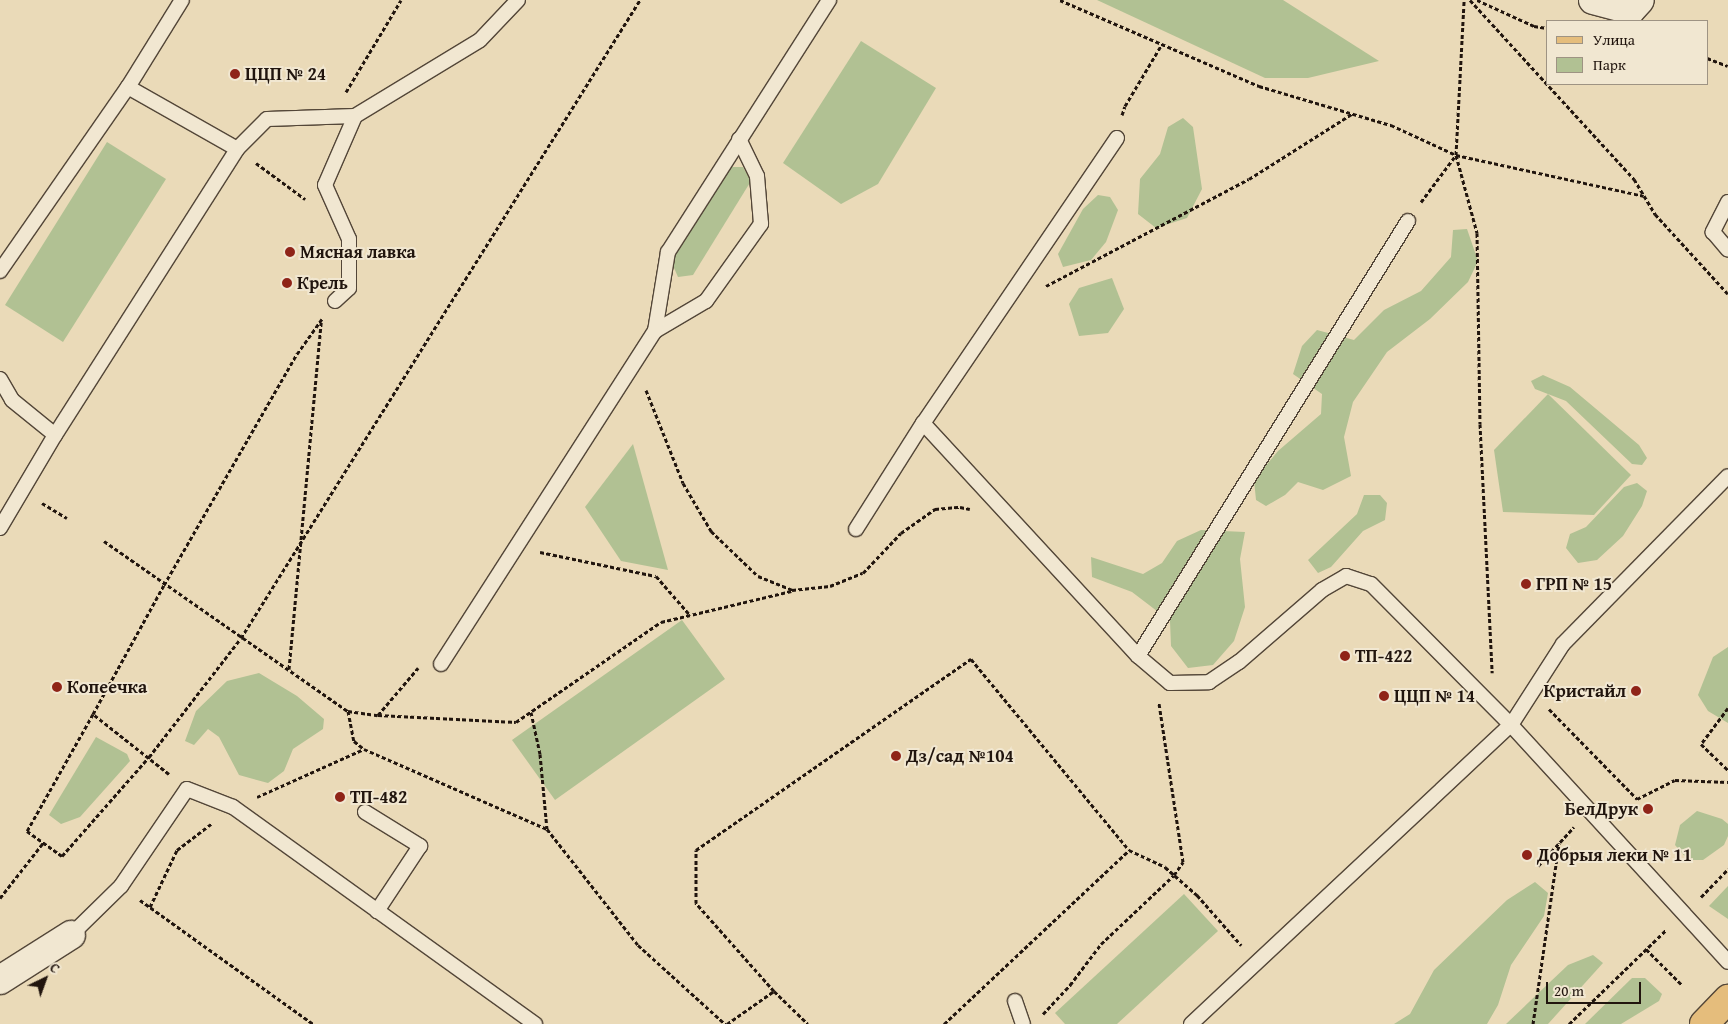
<!DOCTYPE html>
<html>
<head>
<meta charset="utf-8">
<style>
	body { margin:0 }
	#map { position:relative; width:1728px; height:1024px; overflow:hidden; background:#eadab8; font-family:"Gentium Book Plus",serif }
	div>[style] { position:absolute }
	.green>* { inset:0; background:#b1c193 }
	.path>* { height:3px; margin-top:-1.5px; transform-origin:0; background:repeating-linear-gradient(90deg,#21150e 0 4px,transparent 0 6.5px) }
	.roads { filter:drop-shadow(1px 0 #534638) drop-shadow(-1px 0 #534638) drop-shadow(0 1px #534638) drop-shadow(0 -1px #534638) }
	.lane>* { height:14px; margin:-7px; padding:0 7px; transform-origin:7px; border-radius:7px; background:#f1e7d1 }
	.street>* { height:28px; margin:-14px; padding:0 14px; transform-origin:14px; border-radius:14px; background:#f1e7d1 }
	.primary>* { height:28px; margin:-14px; padding:0 14px; transform-origin:14px; border-radius:14px; background:#e5bd7c }
	.dots>* { width:14px; height:14px; translate:-50% -50%; box-sizing:border-box; border:2px solid #f1e7d1; border-radius:50% }
	span { translate:-50% -50%; white-space:nowrap; text-align:center; line-height:1.15; -webkit-text-stroke:4px #f1e7d1; paint-order:stroke }
	.poi-label { font-size:18px; color:#21150e; font-weight:700 }
	.left { translate:0 -50%; text-align:left }
	.right { translate:-100% -50%; text-align:right }
	.legend { position:absolute; left:1546px; top:20px; width:162px; height:65px; box-sizing:border-box; background:#f1e7d1; border:1px solid #9e9383; margin:0; padding:6px 9px; list-style:none; font-size:15px; color:#21150e }
	.legend li { display:flex; align-items:center; gap:10px; height:25px }
	.legend b { width:25px; border:1px solid #9e9383 }
	.north { position:absolute; left:20px; top:954px; width:50px; height:50px; -webkit-text-stroke:4px #f1e7d1; paint-order:stroke; rotate:42deg; font-size:14px; font-weight:700; line-height:20px; text-align:center; color:#21150e }
	.north::after { content:''; display:block; margin:auto; width:18px; height:22px; background:#21150e; clip-path:polygon(50% 0,100% 100%,50% 72%,0 100%) }
	.scale { position:absolute; left:1546px; top:982px; width:95px; height:22px; box-sizing:border-box; border:2px solid #21150e; border-top:0; padding-left:6px; font-size:15px; line-height:18px; white-space:nowrap; color:#21150e; -webkit-text-stroke:4px #f1e7d1; paint-order:stroke }
</style>
</head>
<body>
<div id="map">
	<div class="green">
		<i style="clip-path:polygon(1097px 0,1283px 0,1379px 61px,1308px 78px,1265px 78px)"></i>
		<i style="clip-path:polygon(861px 41px,936px 88px,878px 184px,841px 204px,783px 163px)"></i>
		<i style="clip-path:polygon(1183px 118px,1193px 127px,1202px 189px,1187px 218px,1156px 228px,1138px 214px,1140px 179px,1160px 154px,1168px 127px)"></i>
		<i style="clip-path:polygon(107px 142px,166px 179px,63px 342px,5px 305px)"></i>
		<i style="clip-path:polygon(728px 167px,743px 167px,751px 181px,693px 275px,678px 277px,671px 261px)"></i>
		<i style="clip-path:polygon(1098px 195px,1110px 197px,1118px 210px,1106px 242px,1091px 260px,1063px 267px,1058px 254px,1083px 209px)"></i>
		<i style="clip-path:polygon(1467px 229px,1478px 261px,1468px 282px,1430px 319px,1387px 352px,1353px 402px,1344px 437px,1351px 476px,1323px 490px,1298px 482px,1285px 495px,1266px 506px,1256px 500px,1254px 480px,1278px 451px,1321px 414px,1322px 394px,1293px 374px,1302px 346px,1317px 330px,1354px 340px,1384px 310px,1421px 291px,1451px 257px,1453px 230px)"></i>
		<i style="clip-path:polygon(1112px 278px,1124px 309px,1108px 333px,1079px 336px,1069px 304px,1079px 288px)"></i>
		<i style="clip-path:polygon(1543px 375px,1570px 387px,1639px 445px,1647px 458px,1642px 465px,1632px 464px,1566px 401px,1535px 389px,1531px 381px)"></i>
		<i style="clip-path:polygon(1548px 394px,1631px 475px,1594px 515px,1503px 512px,1494px 450px)"></i>
		<i style="clip-path:polygon(633px 444px,668px 570px,621px 561px,585px 507px)"></i>
		<i style="clip-path:polygon(1637px 483px,1647px 491px,1642px 506px,1623px 536px,1597px 560px,1578px 563px,1566px 548px,1570px 534px,1586px 527px,1624px 487px)"></i>
		<i style="clip-path:polygon(1364px 495px,1380px 495px,1387px 503px,1385px 520px,1363px 531px,1331px 567px,1318px 573px,1308px 560px,1357px 514px)"></i>
		<i style="clip-path:polygon(1201px 530px,1245px 532px,1240px 559px,1245px 607px,1234px 641px,1213px 665px,1188px 668px,1171px 646px,1170px 621px,1132px 592px,1092px 577px,1091px 557px,1143px 574px,1162px 563px,1177px 541px)"></i>
		<i style="clip-path:polygon(682px 620px,725px 679px,555px 800px,512px 740px)"></i>
		<i style="clip-path:polygon(1728px 647px,1728px 723px,1708px 711px,1698px 695px,1713px 657px)"></i>
		<i style="clip-path:polygon(259px 673px,297px 696px,324px 719px,323px 729px,293px 749px,284px 771px,268px 783px,239px 775px,219px 737px,208px 729px,194px 745px,185px 741px,196px 711px,227px 681px)"></i>
		<i style="clip-path:polygon(96px 737px,127px 754px,130px 761px,80px 817px,61px 824px,49px 815px)"></i>
		<i style="clip-path:polygon(1697px 811px,1722px 819px,1728px 824px,1728px 836px,1724px 845px,1703px 860px,1688px 860px,1675px 845px,1680px 825px)"></i>
		<i style="clip-path:polygon(1535px 882px,1548px 893px,1544px 916px,1511px 965px,1498px 1005px,1487px 1024px,1394px 1024px,1410px 1014px,1434px 970px,1507px 900px)"></i>
		<i style="clip-path:polygon(1728px 886px,1728px 919px,1709px 906px)"></i>
		<i style="clip-path:polygon(1184px 894px,1218px 931px,1117px 1024px,1065px 1024px,1055px 1013px)"></i>
		<i style="clip-path:polygon(1593px 955px,1603px 963px,1548px 1024px,1506px 1024px,1568px 965px)"></i>
		<i style="clip-path:polygon(1632px 978px,1645px 978px,1662px 994px,1659px 1001px,1621px 1024px,1585px 1024px)"></i>
	</div>
	<div class="path">
		<i style="left:1060px;top:0;width:217px;rotate:23.4deg"></i>
		<i style="left:1259px;top:86px;width:138px;rotate:16.5deg"></i>
		<i style="left:1391px;top:125px;width:72px;rotate:24.8deg"></i>
		<i style="left:1456px;top:155px;width:81px;rotate:74.9deg"></i>
		<i style="left:1477px;top:233px;width:191px;rotate:89.1deg"></i>
		<i style="left:1480px;top:424px;width:249px;rotate:87.2deg"></i>
		<i style="left:1470px;top:0;width:243px;rotate:47.5deg"></i>
		<i style="left:1634px;top:179px;width:41px;rotate:59deg"></i>
		<i style="left:1655px;top:214px;width:108px;rotate:47.6deg"></i>
		<i style="left:1477px;top:0;width:63px;rotate:24.5deg"></i>
		<i style="left:1534px;top:26px;width:13px;rotate:9deg"></i>
		<i style="left:1707px;top:58px;width:22px;rotate:21deg"></i>
		<i style="left:346px;top:92px;width:107px;rotate:-59.1deg"></i>
		<i style="left:1122px;top:115px;width:9px;rotate:-72deg"></i>
		<i style="left:1125px;top:106px;width:72px;rotate:-59.2deg"></i>
		<i style="left:1456px;top:155px;width:192px;rotate:12.3deg"></i>
		<i style="left:256px;top:163px;width:61px;rotate:36.3deg"></i>
		<i style="left:1421px;top:202px;width:59px;rotate:-53.3deg"></i>
		<i style="left:1456px;top:155px;width:155px;rotate:-87deg"></i>
		<i style="left:1046px;top:286px;width:229px;rotate:-27.8deg"></i>
		<i style="left:1249px;top:179px;width:122px;rotate:-32.3deg"></i>
		<i style="left:646px;top:390px;width:100px;rotate:68.3deg"></i>
		<i style="left:683px;top:483px;width:56px;rotate:59.7deg"></i>
		<i style="left:711px;top:531px;width:65px;rotate:43.8deg"></i>
		<i style="left:758px;top:576px;width:37px;rotate:22deg"></i>
		<i style="left:792px;top:590px;width:38px;rotate:-6deg"></i>
		<i style="left:830px;top:586px;width:35px;rotate:-22deg"></i>
		<i style="left:863px;top:573px;width:55px;rotate:-46.5deg"></i>
		<i style="left:901px;top:533px;width:42px;rotate:-35.2deg"></i>
		<i style="left:935px;top:509px;width:25px;rotate:-5deg"></i>
		<i style="left:960px;top:507px;width:10px;rotate:11deg"></i>
		<i style="left:42px;top:503px;width:29px;rotate:31deg"></i>
		<i style="left:104px;top:541px;width:297px;rotate:34.9deg"></i>
		<i style="left:348px;top:711px;width:30px;rotate:8deg"></i>
		<i style="left:378px;top:715px;width:62px;rotate:-49.6deg"></i>
		<i style="left:540px;top:552px;width:118px;rotate:11.7deg"></i>
		<i style="left:656px;top:576px;width:52px;rotate:48.9deg"></i>
		<i style="left:289px;top:669px;width:349px;rotate:-84.7deg"></i>
		<i style="left:1728px;top:708px;width:45px;rotate:126.9deg"></i>
		<i style="left:1701px;top:744px;width:37px;rotate:44deg"></i>
		<i style="left:1549px;top:709px;width:126px;rotate:45.6deg"></i>
		<i style="left:1637px;top:799px;width:42px;rotate:-26.6deg"></i>
		<i style="left:1675px;top:780px;width:53px;rotate:2.2deg"></i>
		<i style="left:348px;top:711px;width:31px;rotate:79deg"></i>
		<i style="left:354px;top:741px;width:13px;rotate:39deg"></i>
		<i style="left:364px;top:749px;width:200px;rotate:23.6deg"></i>
		<i style="left:547px;top:829px;width:147px;rotate:51.9deg"></i>
		<i style="left:638px;top:945px;width:118px;rotate:42.2deg"></i>
		<i style="left:531px;top:712px;width:43px;rotate:77.9deg"></i>
		<i style="left:540px;top:754px;width:75px;rotate:84.7deg"></i>
		<i style="left:93px;top:714px;width:134px;rotate:119.4deg"></i>
		<i style="left:27px;top:831px;width:43px;rotate:35.5deg"></i>
		<i style="left:62px;top:856px;width:132px;rotate:-48.7deg"></i>
		<i style="left:149px;top:757px;width:150px;rotate:-52.3deg"></i>
		<i style="left:241px;top:638px;width:752px;rotate:-57.98deg"></i>
		<i style="left:378px;top:715px;width:138px;rotate:2.9deg"></i>
		<i style="left:516px;top:722px;width:176px;rotate:-34.6deg"></i>
		<i style="left:661px;top:622px;width:134px;rotate:-13.4deg"></i>
		<i style="left:169px;top:774px;width:97px;rotate:-141.7deg"></i>
		<i style="left:93px;top:714px;width:147px;rotate:-61.2deg"></i>
		<i style="left:164px;top:585px;width:267px;rotate:-60.1deg"></i>
		<i style="left:297px;top:354px;width:43px;rotate:-54.5deg"></i>
		<i style="left:257px;top:797px;width:117px;rotate:-24.2deg"></i>
		<i style="left:1538px;top:866px;width:53px;rotate:-47.3deg"></i>
		<i style="left:1701px;top:897px;width:39px;rotate:-46deg"></i>
		<i style="left:0;top:898px;width:70px;rotate:-52deg"></i>
		<i style="left:140px;top:900px;width:213px;rotate:35.6deg"></i>
		<i style="left:150px;top:907px;width:63px;rotate:-64.7deg"></i>
		<i style="left:177px;top:850px;width:43px;rotate:-37.4deg"></i>
		<i style="left:1646px;top:949px;width:51px;rotate:45deg"></i>
		<i style="left:774px;top:991px;width:47px;rotate:44.1deg"></i>
		<i style="left:1043px;top:1014px;width:40px;rotate:-47deg"></i>
		<i style="left:1070px;top:985px;width:51px;rotate:-52.9deg"></i>
		<i style="left:1101px;top:944px;width:100px;rotate:-43.4deg"></i>
		<i style="left:1174px;top:875px;width:16px;rotate:-55deg"></i>
		<i style="left:1183px;top:862px;width:161px;rotate:-98.6deg"></i>
		<i style="left:727px;top:1024px;width:57px;rotate:-35.1deg"></i>
		<i style="left:774px;top:991px;width:118px;rotate:-131.6deg"></i>
		<i style="left:696px;top:903px;width:53px;rotate:-90deg"></i>
		<i style="left:696px;top:850px;width:335px;rotate:-34.8deg"></i>
		<i style="left:971px;top:659px;width:248px;rotate:50.4deg"></i>
		<i style="left:1129px;top:850px;width:40px;rotate:25deg"></i>
		<i style="left:1165px;top:867px;width:43px;rotate:41.2deg"></i>
		<i style="left:1197px;top:895px;width:67px;rotate:48.7deg"></i>
		<i style="left:944px;top:1024px;width:254px;rotate:-43.2deg"></i>
		<i style="left:1533px;top:1024px;width:183px;rotate:-81.8deg"></i>
		<i style="left:1569px;top:1024px;width:136px;rotate:-44.1deg"></i>
	</div>
	<div class="roads">
		<div class="lane">
			<i style="left:128px;top:87px;width:102px;rotate:-58.2deg"></i>
			<i style="left:1117px;top:138px;width:345px;rotate:124.2deg"></i>
			<i style="left:923px;top:423px;width:317px;rotate:47.3deg"></i>
			<i style="left:1138px;top:656px;width:42px;rotate:40.2deg"></i>
			<i style="left:1170px;top:683px;width:39px;rotate:-1deg"></i>
			<i style="left:1209px;top:682px;width:36px;rotate:-34deg"></i>
			<i style="left:1239px;top:662px;width:110px;rotate:-40.9deg"></i>
			<i style="left:1322px;top:590px;width:28px;rotate:-30deg"></i>
			<i style="left:1346px;top:576px;width:26px;rotate:18deg"></i>
			<i style="left:1371px;top:584px;width:199px;rotate:45.2deg"></i>
			<i style="left:1511px;top:725px;width:96px;rotate:-57.3deg"></i>
			<i style="left:1563px;top:644px;width:235px;rotate:-45.5deg"></i>
			<i style="left:1728px;top:202px;width:34px;rotate:117deg"></i>
			<i style="left:1713px;top:232px;width:23px;rotate:50deg"></i>
			<i style="left:0;top:271px;width:224px;rotate:-55.2deg"></i>
			<i style="left:128px;top:87px;width:125px;rotate:29.6deg"></i>
			<i style="left:335px;top:301px;width:19px;rotate:-43deg"></i>
			<i style="left:349px;top:288px;width:49px;rotate:-90deg"></i>
			<i style="left:349px;top:239px;width:59px;rotate:-114deg"></i>
			<i style="left:325px;top:185px;width:75px;rotate:-66.5deg"></i>
			<i style="left:655px;top:331px;width:59px;rotate:-30.5deg"></i>
			<i style="left:706px;top:301px;width:95px;rotate:-54.5deg"></i>
			<i style="left:761px;top:224px;width:48px;rotate:-94.8deg"></i>
			<i style="left:757px;top:176px;width:41px;rotate:-115.9deg"></i>
			<i style="left:0;top:379px;width:24px;rotate:60deg"></i>
			<i style="left:12px;top:400px;width:55px;rotate:39.1deg"></i>
			<i style="left:0;top:528px;width:108px;rotate:-59.4deg"></i>
			<i style="left:55px;top:435px;width:339px;rotate:-57.5deg"></i>
			<i style="left:237px;top:149px;width:42px;rotate:-45deg"></i>
			<i style="left:267px;top:119px;width:88px;rotate:-2deg"></i>
			<i style="left:355px;top:116px;width:146px;rotate:-31.3deg"></i>
			<i style="left:480px;top:40px;width:55px;rotate:-46.5deg"></i>
			<i style="left:856px;top:529px;width:125px;rotate:-57.7deg"></i>
			<i style="left:1138px;top:656px;width:512px;rotate:-58.17deg"></i>
			<i style="left:441px;top:664px;width:396px;rotate:-57.3deg"></i>
			<i style="left:655px;top:331px;width:80px;rotate:-80.7deg"></i>
			<i style="left:668px;top:252px;width:299px;rotate:-57.4deg"></i>
			<i style="left:365px;top:812px;width:65px;rotate:31.7deg"></i>
			<i style="left:420px;top:846px;width:78px;rotate:123.5deg"></i>
			<i style="left:71px;top:935px;width:70px;rotate:-44.4deg"></i>
			<i style="left:121px;top:886px;width:117px;rotate:-55.8deg"></i>
			<i style="left:187px;top:789px;width:49px;rotate:21.4deg"></i>
			<i style="left:233px;top:807px;width:372px;rotate:35.7deg"></i>
			<i style="left:1015px;top:1001px;width:24px;rotate:71deg"></i>
			<i style="left:1191px;top:1024px;width:438px;rotate:-43.1deg"></i>
			<i style="left:1511px;top:725px;width:321px;rotate:47.5deg"></i>
		</div>
		<div class="street">
			<i style="left:1593px;top:0;width:39px;rotate:15deg"></i>
			<i style="left:1631px;top:10px;width:13px;rotate:-48deg"></i>
			<i style="left:0;top:980px;width:84px;rotate:-32.4deg"></i>
		</div>
		<div class="primary">
			<i style="left:1704px;top:1024px;width:35px;rotate:-46deg"></i>
		</div>
	</div>
	<div class="dots">
		<i style="left:235px;top:74px;background:#8f2418"></i>
		<i style="left:290px;top:252px;background:#8f2418"></i>
		<i style="left:287px;top:283px;background:#8f2418"></i>
		<i style="left:1526px;top:584px;background:#8f2418"></i>
		<i style="left:1345px;top:656px;background:#8f2418"></i>
		<i style="left:57px;top:687px;background:#8f2418"></i>
		<i style="left:1636px;top:691px;background:#8f2418"></i>
		<i style="left:1384px;top:696px;background:#8f2418"></i>
		<i style="left:896px;top:756px;background:#8f2418"></i>
		<i style="left:340px;top:797px;background:#8f2418"></i>
		<i style="left:1648px;top:809px;background:#8f2418"></i>
		<i style="left:1527px;top:855px;background:#8f2418"></i>
	</div>
	<div class="poi-label">
		<span class="left" style="left:245px;top:74px">ЦЦП № 24</span>
		<span class="left" style="left:300px;top:252px">Мясная лавка</span>
		<span class="left" style="left:297px;top:283px">Крель</span>
		<span class="left" style="left:1536px;top:584px">ГРП № 15</span>
		<span class="left" style="left:1355px;top:656px">ТП-422</span>
		<span class="left" style="left:67px;top:687px">Копеечка</span>
		<span class="right" style="left:1626px;top:691px">Кристайл</span>
		<span class="left" style="left:1394px;top:696px">ЦЦП № 14</span>
		<span class="left" style="left:906px;top:756px">Дз/сад №104</span>
		<span class="left" style="left:350px;top:797px">ТП-482</span>
		<span class="right" style="left:1638px;top:809px">БелДрук</span>
		<span class="left" style="left:1537px;top:855px">Добрыя леки № 11</span>
	</div>
	<ul class="legend">
	<li><b style="height:6px;background:#e5bd7c"></b>Улица</li>
	<li><b style="height:14px;background:#b1c193"></b>Парк</li>
	</ul>
	<div class="north">С</div>
	<div class="scale">20 m</div>
</div>
</body>
</html>
